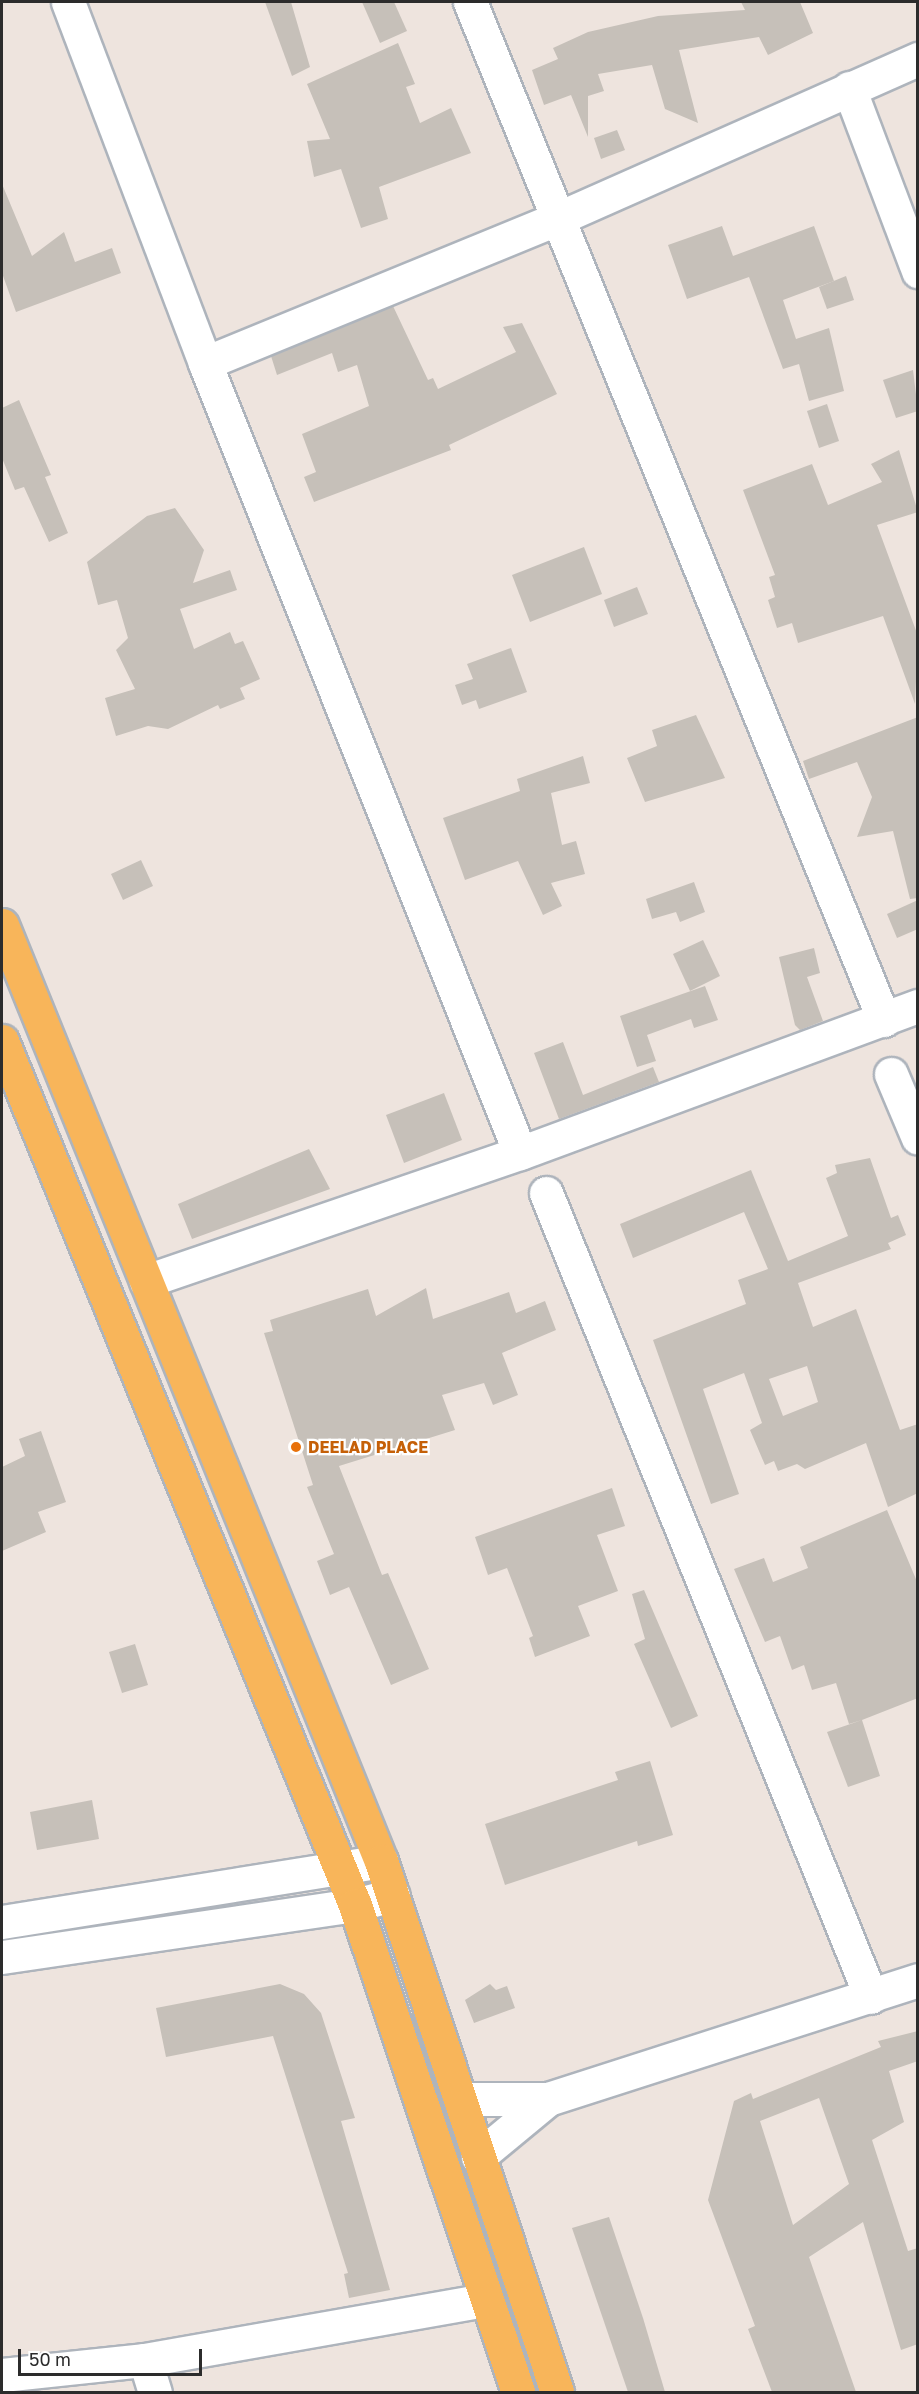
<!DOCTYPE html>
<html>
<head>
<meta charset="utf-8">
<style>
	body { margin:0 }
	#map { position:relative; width:919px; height:2394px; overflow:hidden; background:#eee4de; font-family:"Golos Text",sans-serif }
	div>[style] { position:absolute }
	.building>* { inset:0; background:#c6c0b9 }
	.roads { filter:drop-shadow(2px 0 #aeb4bc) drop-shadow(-2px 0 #aeb4bc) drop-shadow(0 2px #aeb4bc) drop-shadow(0 -2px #aeb4bc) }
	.minor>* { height:33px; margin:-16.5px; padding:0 16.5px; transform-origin:16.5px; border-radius:16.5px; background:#fff }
	.major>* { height:33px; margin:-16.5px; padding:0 16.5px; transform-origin:16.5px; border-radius:16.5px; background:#f8b55a }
	.dots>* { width:16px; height:16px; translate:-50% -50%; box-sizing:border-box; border:3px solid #fff; border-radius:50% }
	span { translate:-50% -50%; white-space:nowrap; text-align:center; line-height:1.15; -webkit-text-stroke:4.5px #fff; paint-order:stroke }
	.food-label { font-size:16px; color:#c56008; font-weight:700 }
	.left { translate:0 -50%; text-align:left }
	.frame { position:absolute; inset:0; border:3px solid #2c2c2c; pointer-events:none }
	.scale { position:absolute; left:18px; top:2349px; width:184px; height:27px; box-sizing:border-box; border:3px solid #2c2c2c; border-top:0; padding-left:8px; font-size:18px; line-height:21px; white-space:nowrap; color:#2c2c2c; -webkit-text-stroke:4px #fff; paint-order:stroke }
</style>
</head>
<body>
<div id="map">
	<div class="building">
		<i style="clip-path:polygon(265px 2px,291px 2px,310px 67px,292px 76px)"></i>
		<i style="clip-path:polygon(362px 2px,394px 2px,407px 31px,380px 43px)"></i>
		<i style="clip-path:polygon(741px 2px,800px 2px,813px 33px,768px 55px,759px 37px,679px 50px,698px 123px,665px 109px,652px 65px,598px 74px,604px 91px,588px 96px,588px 137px,571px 95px,544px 105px,532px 70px,558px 59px,553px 48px,588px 32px,658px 16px,745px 10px)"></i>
		<i style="clip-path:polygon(398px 43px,415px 84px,406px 87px,420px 123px,451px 108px,471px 153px,379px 187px,388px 219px,361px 228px,341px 169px,314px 177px,307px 141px,330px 139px,307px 84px)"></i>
		<i style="clip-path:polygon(617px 130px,625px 150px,601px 159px,594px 138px)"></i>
		<i style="clip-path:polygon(2px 184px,32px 256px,64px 232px,75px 262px,112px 248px,121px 273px,16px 312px,2px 273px)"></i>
		<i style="clip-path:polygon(722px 226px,733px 256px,814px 226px,834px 281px,783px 300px,796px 339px,829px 328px,844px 391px,809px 401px,799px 364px,783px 369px,749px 277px,687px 299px,668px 245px)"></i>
		<i style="clip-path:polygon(846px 276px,854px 300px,827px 309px,819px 287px)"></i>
		<i style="clip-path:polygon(393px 306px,428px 380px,433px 378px,438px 389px,516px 352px,503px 327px,522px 323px,557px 394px,449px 445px,451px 450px,314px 502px,304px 477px,316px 472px,302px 434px,369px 406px,357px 365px,338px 372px,332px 353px,277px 375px,271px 356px)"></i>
		<i style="clip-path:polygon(913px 370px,918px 411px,896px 418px,883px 380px)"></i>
		<i style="clip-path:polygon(19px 400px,51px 475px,45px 477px,68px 533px,49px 542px,24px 487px,15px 490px,2px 458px,2px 408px)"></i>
		<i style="clip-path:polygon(827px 404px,839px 441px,819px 448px,807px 411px)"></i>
		<i style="clip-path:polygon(899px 450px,918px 512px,877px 525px,918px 636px,915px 704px,883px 616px,798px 643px,792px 623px,777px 628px,768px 600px,775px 597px,769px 577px,775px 575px,743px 490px,812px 464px,828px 505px,882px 482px,871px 464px)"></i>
		<i style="clip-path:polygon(175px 508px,204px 550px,193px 583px,230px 570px,237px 590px,180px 609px,194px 649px,230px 632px,235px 644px,243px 641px,260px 679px,240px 688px,245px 699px,220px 709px,218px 705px,168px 729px,148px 726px,116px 736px,105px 698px,135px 689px,116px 650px,128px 638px,117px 600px,98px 605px,87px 562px,147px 516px)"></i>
		<i style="clip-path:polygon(584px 547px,602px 594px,530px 622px,512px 575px)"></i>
		<i style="clip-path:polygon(637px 587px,648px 614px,614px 627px,604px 600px)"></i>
		<i style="clip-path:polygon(511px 648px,527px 692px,479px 709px,476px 700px,462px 705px,455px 685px,473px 679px,467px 664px)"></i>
		<i style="clip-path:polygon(696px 715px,725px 778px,645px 802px,627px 758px,657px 746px,652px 730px)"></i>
		<i style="clip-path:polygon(918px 717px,918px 898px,910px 899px,893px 831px,857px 837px,872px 797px,857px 762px,809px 779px,803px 761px)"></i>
		<i style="clip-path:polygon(583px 756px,590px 783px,551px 793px,562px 845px,576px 841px,585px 874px,551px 883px,562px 906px,543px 915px,518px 861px,465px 880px,443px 818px,520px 791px,517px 779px)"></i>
		<i style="clip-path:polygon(141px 860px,153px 886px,123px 900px,111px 874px)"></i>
		<i style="clip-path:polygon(694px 882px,705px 912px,680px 922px,676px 912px,652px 919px,646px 899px)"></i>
		<i style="clip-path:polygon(918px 900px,918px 929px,897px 938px,887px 914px)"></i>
		<i style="clip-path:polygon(703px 940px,720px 976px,690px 991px,673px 954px)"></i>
		<i style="clip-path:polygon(814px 948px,820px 973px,807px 977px,823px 1021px,800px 1030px,795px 1025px,779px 957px)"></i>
		<i style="clip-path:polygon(705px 986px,718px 1020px,694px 1028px,691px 1019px,647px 1035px,656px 1061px,637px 1067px,620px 1016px)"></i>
		<i style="clip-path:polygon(563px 1042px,583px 1095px,653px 1067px,659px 1082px,559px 1119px,534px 1053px)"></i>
		<i style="clip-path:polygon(444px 1093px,462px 1140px,404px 1163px,386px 1115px)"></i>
		<i style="clip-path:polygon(309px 1149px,330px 1189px,192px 1239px,178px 1204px)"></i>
		<i style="clip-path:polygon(evenodd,870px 1158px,891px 1218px,898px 1215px,906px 1235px,888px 1243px,891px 1249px,798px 1283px,813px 1327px,856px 1309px,900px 1430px,918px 1424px,918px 1493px,888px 1507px,866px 1443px,805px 1469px,797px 1464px,778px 1471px,774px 1461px,765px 1465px,750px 1430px,762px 1423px,744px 1373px,703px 1389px,739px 1494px,711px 1504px,653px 1340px,746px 1304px,738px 1280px,768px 1269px,744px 1212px,633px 1258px,620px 1224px,751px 1170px,788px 1261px,848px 1236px,826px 1178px,837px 1173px,835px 1165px,870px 1158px,807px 1366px,818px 1402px,783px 1416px,769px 1379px,807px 1366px)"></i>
		<i style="clip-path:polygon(426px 1288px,433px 1319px,509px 1292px,516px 1313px,545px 1301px,556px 1330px,502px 1353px,518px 1395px,493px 1405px,484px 1383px,442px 1395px,455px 1430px,339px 1466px,382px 1575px,388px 1573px,429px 1669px,391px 1685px,349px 1587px,330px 1595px,317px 1561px,334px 1554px,307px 1487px,313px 1485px,264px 1333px,273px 1331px,270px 1320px,368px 1289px,376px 1316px)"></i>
		<i style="clip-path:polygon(41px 1431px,66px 1502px,38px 1512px,46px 1532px,2px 1551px,2px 1467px,25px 1456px,19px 1439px)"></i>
		<i style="clip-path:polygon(612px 1488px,625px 1526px,597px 1535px,618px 1591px,578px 1606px,590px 1636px,535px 1657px,529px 1638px,533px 1636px,507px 1568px,488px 1575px,475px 1537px)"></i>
		<i style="clip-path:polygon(887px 1510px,918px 1584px,918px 1698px,862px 1720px,880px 1776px,848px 1787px,827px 1732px,862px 1720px,849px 1724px,836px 1683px,812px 1690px,804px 1665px,792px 1670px,780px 1636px,765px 1642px,734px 1569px,764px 1558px,773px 1582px,808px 1568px,800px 1547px)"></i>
		<i style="clip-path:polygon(644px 1590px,698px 1716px,671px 1728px,634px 1644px,645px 1639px,632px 1594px)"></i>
		<i style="clip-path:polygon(135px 1644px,148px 1685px,122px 1693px,109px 1652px)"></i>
		<i style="clip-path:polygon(650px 1761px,673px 1835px,638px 1846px,637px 1841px,505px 1885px,485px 1824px,618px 1780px,615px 1772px)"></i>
		<i style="clip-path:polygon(92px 1800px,99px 1839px,37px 1850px,30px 1812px)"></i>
		<i style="clip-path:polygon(280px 1984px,304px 1994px,321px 2013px,355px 2118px,341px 2121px,390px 2290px,349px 2298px,344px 2274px,348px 2273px,273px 2036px,166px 2057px,156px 2008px)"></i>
		<i style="clip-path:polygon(490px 1984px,496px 1990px,507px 1986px,515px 2008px,474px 2023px,465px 2000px)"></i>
		<i style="clip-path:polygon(evenodd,918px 2031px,918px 2061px,889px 2071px,904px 2122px,872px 2140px,908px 2251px,918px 2248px,918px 2344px,901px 2350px,863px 2222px,809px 2257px,856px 2392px,772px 2392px,748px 2329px,755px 2326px,708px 2200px,734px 2101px,751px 2093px,753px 2099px,881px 2047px,878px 2041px,918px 2031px,819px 2098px,849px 2184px,793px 2225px,760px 2121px,819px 2098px)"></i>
		<i style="clip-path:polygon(609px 2217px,643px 2318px,665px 2392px,628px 2392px,572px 2228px)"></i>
	</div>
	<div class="roads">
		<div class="minor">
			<i style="left:68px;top:2px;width:386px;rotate:69.2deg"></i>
			<i style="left:205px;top:363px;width:850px;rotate:68.26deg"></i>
			<i style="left:470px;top:2px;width:1099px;rotate:67.87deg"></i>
			<i style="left:849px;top:88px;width:196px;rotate:69.3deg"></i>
			<i style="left:205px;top:363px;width:383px;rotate:-22.3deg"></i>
			<i style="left:559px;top:218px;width:393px;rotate:-23.9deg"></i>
			<i style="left:891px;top:1074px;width:69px;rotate:67.1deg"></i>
			<i style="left:546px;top:1193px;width:867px;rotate:67.99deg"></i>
			<i style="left:146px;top:1281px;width:395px;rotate:-18.9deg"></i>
			<i style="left:520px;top:1153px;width:424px;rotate:-20.3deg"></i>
			<i style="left:2px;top:1922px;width:384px;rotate:-9.1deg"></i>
			<i style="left:2px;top:1957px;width:357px;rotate:-8.4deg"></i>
			<i style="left:355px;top:1905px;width:39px;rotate:-15deg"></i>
			<i style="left:461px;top:2099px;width:87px"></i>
			<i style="left:548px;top:2099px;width:389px;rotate:-17.8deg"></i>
			<i style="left:478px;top:2157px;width:91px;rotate:-39.6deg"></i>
			<i style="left:145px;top:2360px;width:34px;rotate:73deg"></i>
			<i style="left:2px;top:2375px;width:144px;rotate:-6deg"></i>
			<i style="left:145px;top:2360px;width:346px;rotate:-10deg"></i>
		</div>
		<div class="major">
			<i style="left:2px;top:925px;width:1010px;rotate:67.96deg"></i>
			<i style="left:381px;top:1861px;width:559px;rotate:71.66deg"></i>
			<i style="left:2px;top:1041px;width:933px;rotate:67.78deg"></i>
			<i style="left:355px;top:1905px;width:514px;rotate:71.49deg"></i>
		</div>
	</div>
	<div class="dots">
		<i style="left:296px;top:1447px;background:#e8710a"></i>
	</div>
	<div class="food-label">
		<span class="left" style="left:308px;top:1447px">DEELAD PLACE</span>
	</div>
	<div class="frame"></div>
	<div class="scale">50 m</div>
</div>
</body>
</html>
